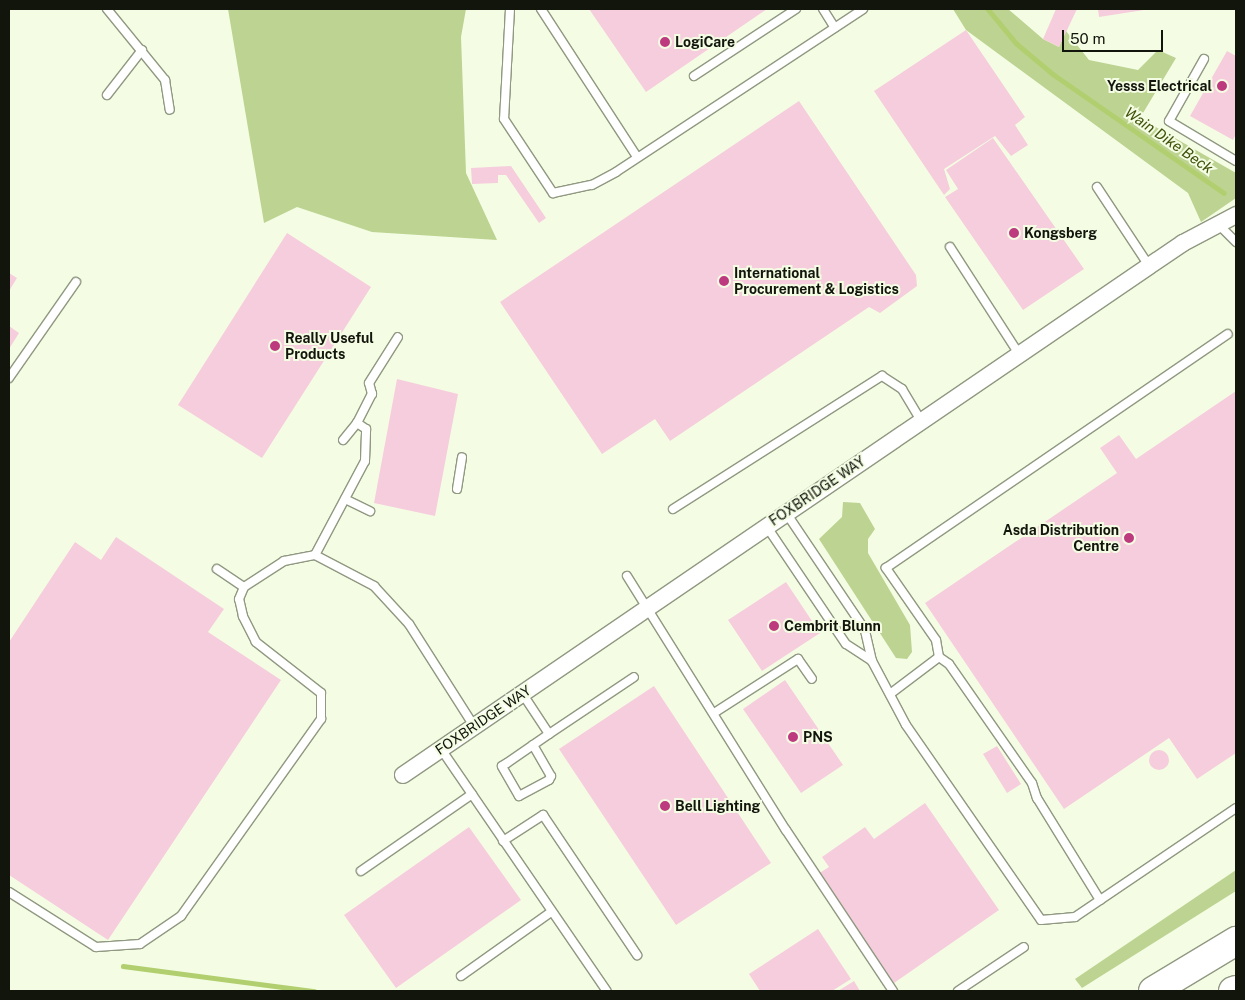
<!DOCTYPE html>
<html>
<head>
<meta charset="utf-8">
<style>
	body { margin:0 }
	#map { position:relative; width:1245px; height:1000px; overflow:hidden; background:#f4fde4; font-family:"Public Sans",sans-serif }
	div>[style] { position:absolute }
	.green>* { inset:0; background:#bdd391 }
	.stream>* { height:4.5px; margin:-2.25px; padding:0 2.25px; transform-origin:2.25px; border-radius:2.25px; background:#b2cf6f }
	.building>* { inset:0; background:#f6cddd }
	.round { border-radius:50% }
	.roads { filter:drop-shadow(1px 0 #909881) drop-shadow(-1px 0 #909881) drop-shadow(0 1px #909881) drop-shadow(0 -1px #909881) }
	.lane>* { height:8px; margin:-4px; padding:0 4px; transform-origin:4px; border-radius:4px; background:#fff }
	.street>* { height:16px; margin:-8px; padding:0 8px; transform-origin:8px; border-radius:8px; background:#fff }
	.highway>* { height:28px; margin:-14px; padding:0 14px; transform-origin:14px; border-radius:14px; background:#fff }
	.dots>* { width:14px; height:14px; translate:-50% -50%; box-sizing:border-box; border:2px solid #f4fde4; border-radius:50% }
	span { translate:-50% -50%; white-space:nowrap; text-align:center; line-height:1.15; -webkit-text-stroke:4px #f4fde4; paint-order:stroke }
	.poi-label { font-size:14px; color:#12150c; font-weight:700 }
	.left { translate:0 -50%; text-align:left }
	.right { translate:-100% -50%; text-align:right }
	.street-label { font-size:14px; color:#12150c }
	.water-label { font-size:15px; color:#41520b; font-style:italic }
	.frame { position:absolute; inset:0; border:10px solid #12150c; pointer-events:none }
	.scale { position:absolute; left:1062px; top:30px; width:101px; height:22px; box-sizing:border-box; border:2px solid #12150c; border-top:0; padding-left:6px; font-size:15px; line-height:18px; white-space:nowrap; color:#12150c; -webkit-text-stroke:4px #f4fde4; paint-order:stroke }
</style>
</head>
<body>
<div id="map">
	<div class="green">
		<i style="clip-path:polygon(228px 9px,466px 9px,461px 37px,466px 173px,497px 240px,372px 232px,297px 207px,264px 223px)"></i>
		<i style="clip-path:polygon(953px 9px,1008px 9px,1043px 39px,1059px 47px,1066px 31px,1089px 60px,1138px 70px,1158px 50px,1176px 58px,1140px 118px,1236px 173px,1236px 198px,1201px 222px,1188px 193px,966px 30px)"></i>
		<i style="clip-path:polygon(843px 502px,860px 503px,875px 529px,868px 539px,868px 553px,910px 625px,912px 652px,907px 659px,896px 658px,819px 539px,842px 517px)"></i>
		<i style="clip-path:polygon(1236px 870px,1236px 891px,1082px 988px,1075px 979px)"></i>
	</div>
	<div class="stream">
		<i style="left:988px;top:9px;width:44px;rotate:50.5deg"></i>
		<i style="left:1016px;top:43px;width:48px;rotate:40deg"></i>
		<i style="left:1053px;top:74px;width:208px;rotate:34.8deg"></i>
		<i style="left:123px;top:966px;width:193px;rotate:7.5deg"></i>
	</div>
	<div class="building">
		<i style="clip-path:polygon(589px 9px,767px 9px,646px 92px)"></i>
		<i style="clip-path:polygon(1056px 9px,1077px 9px,1059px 47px,1043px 39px)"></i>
		<i style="clip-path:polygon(1098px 9px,1143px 9px,1144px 10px,1099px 17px)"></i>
		<i style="clip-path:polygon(966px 30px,1025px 117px,1015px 125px,1028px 145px,1011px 156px,995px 136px,944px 169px,950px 189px,944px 195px,874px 91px)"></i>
		<i style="clip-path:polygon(1227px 51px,1236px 56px,1236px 134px,1233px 140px,1190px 116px)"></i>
		<i style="clip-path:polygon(799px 101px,916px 275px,917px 286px,880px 313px,869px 307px,670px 441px,655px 419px,602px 454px,500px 302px)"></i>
		<i style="clip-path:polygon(993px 138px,1084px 269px,1023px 310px,945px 197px,958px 189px,946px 170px)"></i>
		<i style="clip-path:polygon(511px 166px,546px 218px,539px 223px,506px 175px,498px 175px,498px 183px,472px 184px,471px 168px)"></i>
		<i style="clip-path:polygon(287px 233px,371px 287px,262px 458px,178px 405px)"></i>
		<i style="clip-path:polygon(9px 273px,17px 278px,9px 291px)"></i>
		<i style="clip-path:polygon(9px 326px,19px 333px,9px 349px)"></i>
		<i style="clip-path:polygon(397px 379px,458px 394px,435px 516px,374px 503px)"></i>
		<i style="clip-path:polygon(1236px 391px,1236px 753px,1197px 779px,1169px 738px,1064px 809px,925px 603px,1117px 473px,1100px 448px,1119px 435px,1136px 459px)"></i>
		<i style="clip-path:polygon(116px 537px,224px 609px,208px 632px,281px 680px,108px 940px,9px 875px,9px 642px,75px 542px,101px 560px)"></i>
		<i style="clip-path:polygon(786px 582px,820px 633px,762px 671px,728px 620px)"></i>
		<i style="clip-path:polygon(785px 680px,843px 765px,801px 793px,743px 709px)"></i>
		<i style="clip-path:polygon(654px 686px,771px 863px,676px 925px,559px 749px)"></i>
		<i style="clip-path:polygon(997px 746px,1021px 784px,1007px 793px,983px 754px)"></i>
		<i class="round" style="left:1149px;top:750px;width:20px;height:20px"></i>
		<i style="clip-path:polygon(925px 803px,999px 910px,894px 983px,818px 874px,829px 867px,822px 857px,865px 827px,874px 839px)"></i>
		<i style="clip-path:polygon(469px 827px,521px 900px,396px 988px,344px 915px)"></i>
		<i style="clip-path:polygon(818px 929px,851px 979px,832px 991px,760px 991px,749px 974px)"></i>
		<i style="clip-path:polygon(854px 981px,860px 991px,838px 991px)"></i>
	</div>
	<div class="roads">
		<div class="lane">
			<i style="left:107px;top:9px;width:92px;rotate:50.8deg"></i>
			<i style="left:165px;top:80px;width:30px;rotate:81deg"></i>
			<i style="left:510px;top:9px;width:110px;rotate:93.1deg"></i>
			<i style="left:504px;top:119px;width:89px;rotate:56.5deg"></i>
			<i style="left:553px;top:193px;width:40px;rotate:-12deg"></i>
			<i style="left:592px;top:185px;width:27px;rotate:-28deg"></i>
			<i style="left:616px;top:172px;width:296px;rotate:-33.4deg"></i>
			<i style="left:541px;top:9px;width:176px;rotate:57deg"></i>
			<i style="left:823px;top:9px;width:22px;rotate:58deg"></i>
			<i style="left:1204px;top:59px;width:71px;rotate:119.4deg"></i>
			<i style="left:1169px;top:121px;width:78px;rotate:30.8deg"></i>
			<i style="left:694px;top:76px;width:122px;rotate:-33.3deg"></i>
			<i style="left:107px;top:95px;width:57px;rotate:-52.1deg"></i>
			<i style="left:1097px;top:187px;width:95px;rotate:56.6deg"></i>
			<i style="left:1220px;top:226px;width:23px;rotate:45deg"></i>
			<i style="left:950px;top:247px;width:127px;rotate:57.2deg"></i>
			<i style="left:9px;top:378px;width:117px;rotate:-55.1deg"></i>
			<i style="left:357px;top:423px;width:33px;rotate:-63deg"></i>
			<i style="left:372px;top:394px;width:11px;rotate:-105deg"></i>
			<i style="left:369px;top:383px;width:54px;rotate:-57.8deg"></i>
			<i style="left:457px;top:489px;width:32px;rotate:-81deg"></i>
			<i style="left:345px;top:499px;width:28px;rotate:26deg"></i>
			<i style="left:673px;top:509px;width:248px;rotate:-32.5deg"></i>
			<i style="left:882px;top:376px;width:24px;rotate:33deg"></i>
			<i style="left:902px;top:389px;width:37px;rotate:59deg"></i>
			<i style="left:767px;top:527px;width:141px;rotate:56deg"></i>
			<i style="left:846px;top:644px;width:31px;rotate:33deg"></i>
			<i style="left:872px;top:661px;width:32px;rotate:-103deg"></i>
			<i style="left:865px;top:630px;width:141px;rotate:-124deg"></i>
			<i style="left:315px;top:555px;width:106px;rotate:-62deg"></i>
			<i style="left:365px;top:461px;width:32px;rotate:-88deg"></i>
			<i style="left:366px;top:429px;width:11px;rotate:-146deg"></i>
			<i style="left:357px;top:423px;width:22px;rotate:129deg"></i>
			<i style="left:217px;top:569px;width:32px;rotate:34deg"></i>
			<i style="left:627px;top:576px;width:300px;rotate:58deg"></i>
			<i style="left:786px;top:830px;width:193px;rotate:56.4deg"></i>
			<i style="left:939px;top:657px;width:17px;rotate:-100deg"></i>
			<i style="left:936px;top:640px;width:88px;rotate:-124.8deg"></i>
			<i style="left:886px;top:568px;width:414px;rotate:-34.4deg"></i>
			<i style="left:872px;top:661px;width:72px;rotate:62deg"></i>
			<i style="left:906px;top:725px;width:237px;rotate:55.3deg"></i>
			<i style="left:1041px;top:920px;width:34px;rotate:-5deg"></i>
			<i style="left:1075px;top:917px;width:194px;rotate:-34.1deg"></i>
			<i style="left:522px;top:693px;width:49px;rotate:56.6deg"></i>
			<i style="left:549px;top:734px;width:102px;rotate:-33.8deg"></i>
			<i style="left:890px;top:694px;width:61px;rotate:-37.1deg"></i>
			<i style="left:939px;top:657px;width:12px;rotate:35deg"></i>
			<i style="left:949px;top:664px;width:145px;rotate:55.1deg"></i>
			<i style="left:1032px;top:783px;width:16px;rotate:72deg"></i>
			<i style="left:1037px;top:798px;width:120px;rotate:58.3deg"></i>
			<i style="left:714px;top:713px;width:100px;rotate:-32.7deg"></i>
			<i style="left:798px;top:659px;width:24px;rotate:55deg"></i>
			<i style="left:533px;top:745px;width:36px;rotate:60deg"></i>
			<i style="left:551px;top:776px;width:4px;rotate:117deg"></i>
			<i style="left:549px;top:780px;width:34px;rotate:152deg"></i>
			<i style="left:519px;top:796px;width:34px;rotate:-120deg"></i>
			<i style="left:502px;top:766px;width:6px;rotate:-31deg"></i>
			<i style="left:507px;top:763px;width:51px;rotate:-34.6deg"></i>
			<i style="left:441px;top:749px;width:293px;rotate:55.6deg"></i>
			<i style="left:503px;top:841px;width:48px;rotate:-33deg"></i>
			<i style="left:543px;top:815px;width:169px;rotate:56.1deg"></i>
			<i style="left:361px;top:871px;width:135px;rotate:-34.7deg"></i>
			<i style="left:9px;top:892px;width:103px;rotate:32.3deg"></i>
			<i style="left:96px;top:947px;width:44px;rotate:-3.9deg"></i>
			<i style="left:140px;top:944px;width:50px;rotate:-34.3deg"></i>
			<i style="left:181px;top:916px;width:242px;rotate:-54.6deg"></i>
			<i style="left:321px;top:719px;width:26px;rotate:-90deg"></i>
			<i style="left:321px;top:693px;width:83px;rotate:-141.9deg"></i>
			<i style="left:256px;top:642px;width:29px;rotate:-117deg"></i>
			<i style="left:243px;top:616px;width:17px;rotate:-103deg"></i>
			<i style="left:239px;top:599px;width:13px;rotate:-67deg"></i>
			<i style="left:244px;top:587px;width:48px;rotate:-33deg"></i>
			<i style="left:284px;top:561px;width:32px;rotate:-11deg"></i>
			<i style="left:315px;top:555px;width:67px;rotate:27.7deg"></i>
			<i style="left:374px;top:586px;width:52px;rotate:47.4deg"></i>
			<i style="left:409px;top:624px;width:121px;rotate:57.5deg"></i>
			<i style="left:461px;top:976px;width:110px;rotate:-35.4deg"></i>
			<i style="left:958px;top:991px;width:79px;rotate:-33.7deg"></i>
		</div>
		<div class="street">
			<i style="left:403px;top:775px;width:944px;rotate:-34.3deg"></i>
			<i style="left:1183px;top:243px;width:60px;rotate:-27.8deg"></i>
		</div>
		<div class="highway">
			<i style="left:1153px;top:991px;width:97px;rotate:-31.1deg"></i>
			<i style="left:1233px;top:991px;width:3px;rotate:-18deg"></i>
		</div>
	</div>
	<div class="dots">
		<i style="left:665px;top:42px;background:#be3a7f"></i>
		<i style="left:1222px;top:86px;background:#be3a7f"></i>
		<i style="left:1014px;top:233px;background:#be3a7f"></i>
		<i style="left:724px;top:281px;background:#be3a7f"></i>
		<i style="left:275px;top:346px;background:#be3a7f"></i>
		<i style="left:1129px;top:538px;background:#be3a7f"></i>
		<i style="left:774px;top:626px;background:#be3a7f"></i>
		<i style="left:793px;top:737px;background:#be3a7f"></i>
		<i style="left:665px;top:806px;background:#be3a7f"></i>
	</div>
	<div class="poi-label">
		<span class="left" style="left:675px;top:42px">LogiCare</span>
		<span class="right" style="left:1212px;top:86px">Yesss Electrical</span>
		<span class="left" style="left:1024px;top:233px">Kongsberg</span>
		<span class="left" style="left:734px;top:281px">International<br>Procurement &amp; Logistics</span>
		<span class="left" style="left:285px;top:346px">Really Useful<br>Products</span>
		<span class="right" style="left:1119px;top:538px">Asda Distribution<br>Centre</span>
		<span class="left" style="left:784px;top:626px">Cembrit Blunn</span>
		<span class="left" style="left:803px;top:737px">PNS</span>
		<span class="left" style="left:675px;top:806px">Bell Lighting</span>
	</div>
	<div class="street-label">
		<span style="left:817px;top:491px;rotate:-34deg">FOXBRIDGE WAY</span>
		<span style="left:483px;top:720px;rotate:-34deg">FOXBRIDGE WAY</span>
	</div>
	<div class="water-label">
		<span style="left:1169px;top:140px;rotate:35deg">Wain Dike Beck</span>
	</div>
	<div class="frame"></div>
	<div class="scale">50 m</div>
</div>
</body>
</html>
